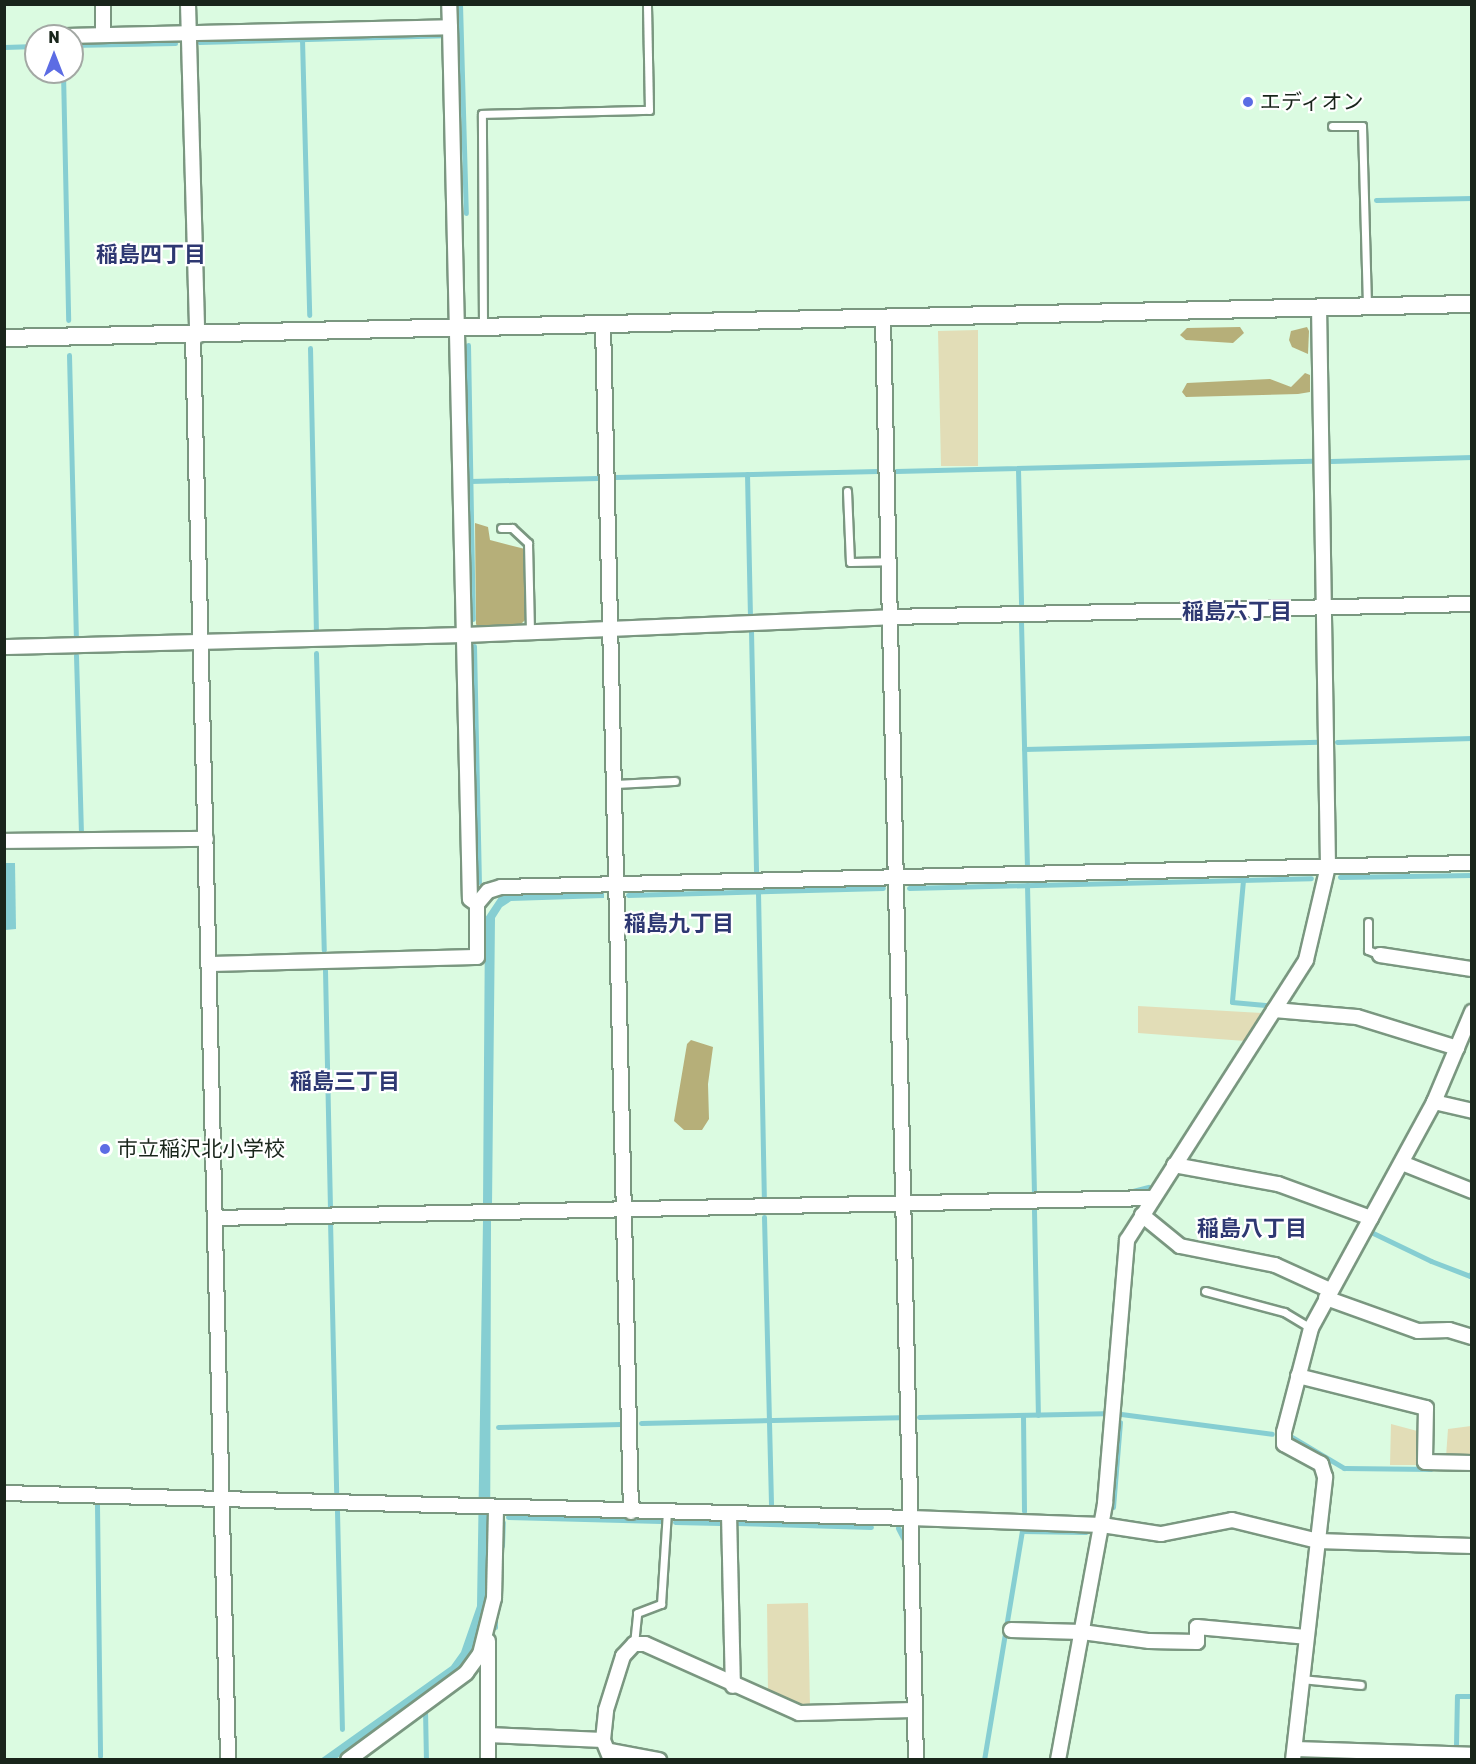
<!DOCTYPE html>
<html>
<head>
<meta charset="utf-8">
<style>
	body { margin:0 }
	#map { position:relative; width:1476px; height:1764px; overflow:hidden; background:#dbfbe1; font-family:Rubik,"Noto Sans JP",sans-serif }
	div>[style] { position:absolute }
	.green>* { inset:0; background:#e2ddb7 }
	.forest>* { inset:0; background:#b6af79 }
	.water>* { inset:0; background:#86ced2 }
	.stream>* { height:5px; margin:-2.5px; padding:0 2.5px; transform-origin:2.5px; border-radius:2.5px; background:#86ced2 }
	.roads { filter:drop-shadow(2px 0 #7a9780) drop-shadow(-2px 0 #7a9780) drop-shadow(0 2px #7a9780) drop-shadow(0 -2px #7a9780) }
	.service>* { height:7px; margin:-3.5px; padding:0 3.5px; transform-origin:3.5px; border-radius:3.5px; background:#fff }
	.minor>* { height:14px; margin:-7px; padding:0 7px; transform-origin:7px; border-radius:7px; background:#fff }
	.tertiary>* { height:16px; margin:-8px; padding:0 8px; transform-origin:8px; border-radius:8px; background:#fff }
	.dots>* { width:16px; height:16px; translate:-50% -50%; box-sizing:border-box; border:3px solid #fff; border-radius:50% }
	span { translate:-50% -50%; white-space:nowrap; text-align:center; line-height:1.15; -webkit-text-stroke:4.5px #fff; paint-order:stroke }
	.poi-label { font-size:21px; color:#19251b }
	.left { translate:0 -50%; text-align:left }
	.neighbourhood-label { font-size:22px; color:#2e3872; font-weight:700 }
	.frame { position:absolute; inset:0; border:6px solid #19251b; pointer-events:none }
	.north { position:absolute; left:24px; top:24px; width:60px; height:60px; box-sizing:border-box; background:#fff; border:2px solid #a3a8a4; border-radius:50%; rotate:0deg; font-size:16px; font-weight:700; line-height:24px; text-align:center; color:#19251b }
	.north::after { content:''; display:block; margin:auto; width:21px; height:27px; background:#5c6ce4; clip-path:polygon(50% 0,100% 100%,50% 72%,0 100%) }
</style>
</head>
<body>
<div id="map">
	<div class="green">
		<i style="clip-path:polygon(978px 330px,978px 466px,941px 466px,938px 331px)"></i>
		<i style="clip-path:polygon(1138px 1006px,1262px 1013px,1263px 1016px,1245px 1041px,1138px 1033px)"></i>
		<i style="clip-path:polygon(1391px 1424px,1421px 1432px,1420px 1465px,1390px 1465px)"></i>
		<i style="clip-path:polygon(1471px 1426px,1471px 1458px,1446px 1457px,1448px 1429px)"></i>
		<i style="clip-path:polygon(808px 1603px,810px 1707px,800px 1707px,768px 1694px,767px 1604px)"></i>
	</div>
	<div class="forest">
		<i style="clip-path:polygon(1240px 327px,1244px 333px,1233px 343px,1186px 340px,1180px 335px,1187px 328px)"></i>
		<i style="clip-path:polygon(1307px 327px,1309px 331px,1308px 354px,1292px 347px,1289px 340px,1291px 331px)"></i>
		<i style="clip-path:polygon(1305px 373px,1310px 375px,1310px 392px,1298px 394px,1186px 397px,1182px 392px,1187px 383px,1270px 379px,1291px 387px)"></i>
		<i style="clip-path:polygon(475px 523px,488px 527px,490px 540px,525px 549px,526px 619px,515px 630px,479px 630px,476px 624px)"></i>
		<i style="clip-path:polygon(691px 1040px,713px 1047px,708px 1084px,709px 1119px,702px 1130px,684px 1130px,674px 1121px,687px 1044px)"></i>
	</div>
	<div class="water">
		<i style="clip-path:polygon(5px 863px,15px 863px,16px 929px,5px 930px)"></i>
		<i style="clip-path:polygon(604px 892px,604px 898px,511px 901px,502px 907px,495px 918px,492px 1206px,483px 1206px,485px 918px,499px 897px,507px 894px)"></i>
		<i style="clip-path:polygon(483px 1221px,491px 1221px,490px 1593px,485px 1618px,464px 1667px,336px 1759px,319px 1760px,451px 1666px,461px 1652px,477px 1606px)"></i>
	</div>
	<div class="stream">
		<i style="left:460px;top:4px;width:209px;rotate:88.4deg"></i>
		<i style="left:302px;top:39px;width:276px;rotate:88.5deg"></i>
		<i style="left:199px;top:42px;width:245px;rotate:-1.6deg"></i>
		<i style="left:72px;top:45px;width:103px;rotate:-1.1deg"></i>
		<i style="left:4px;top:47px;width:32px;rotate:-2deg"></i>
		<i style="left:63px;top:72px;width:248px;rotate:88.8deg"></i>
		<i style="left:1376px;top:200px;width:96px;rotate:-1.2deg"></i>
		<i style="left:468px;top:345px;width:274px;rotate:89deg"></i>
		<i style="left:310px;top:348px;width:282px;rotate:88.8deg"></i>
		<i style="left:69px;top:355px;width:284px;rotate:88.6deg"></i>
		<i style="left:1331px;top:461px;width:141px;rotate:-1.6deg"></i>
		<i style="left:1018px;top:469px;width:135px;rotate:88.7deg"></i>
		<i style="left:896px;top:471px;width:416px;rotate:-1.4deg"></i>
		<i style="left:747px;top:474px;width:141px;rotate:88.8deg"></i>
		<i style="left:615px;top:477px;width:263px;rotate:-1.3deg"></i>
		<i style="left:470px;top:481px;width:128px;rotate:-1.3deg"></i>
		<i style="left:1021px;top:622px;width:246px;rotate:88.6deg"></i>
		<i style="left:751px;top:631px;width:241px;rotate:88.8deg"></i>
		<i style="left:474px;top:646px;width:236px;rotate:88.8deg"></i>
		<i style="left:316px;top:653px;width:297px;rotate:88.5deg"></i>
		<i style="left:76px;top:655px;width:177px;rotate:88.4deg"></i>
		<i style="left:1337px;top:742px;width:135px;rotate:-1.7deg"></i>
		<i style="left:1024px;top:749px;width:295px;rotate:-1.4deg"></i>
		<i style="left:1340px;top:877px;width:132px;rotate:-0.9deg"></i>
		<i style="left:1243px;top:880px;width:122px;rotate:95.2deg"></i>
		<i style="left:1232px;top:1002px;width:36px;rotate:5deg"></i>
		<i style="left:1027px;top:885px;width:309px;rotate:88.7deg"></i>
		<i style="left:1034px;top:1194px;width:5px"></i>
		<i style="left:909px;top:888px;width:402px;rotate:-1.4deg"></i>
		<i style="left:758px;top:892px;width:307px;rotate:88.9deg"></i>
		<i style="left:628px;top:895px;width:255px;rotate:-1.6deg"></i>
		<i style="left:325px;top:970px;width:239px;rotate:88.8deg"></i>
		<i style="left:1129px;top:1192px;width:20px;rotate:-15deg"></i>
		<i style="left:1034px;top:1210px;width:205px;rotate:88.9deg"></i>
		<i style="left:764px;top:1217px;width:290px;rotate:88.6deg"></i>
		<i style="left:330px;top:1220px;width:272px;rotate:88.7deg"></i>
		<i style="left:1373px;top:1233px;width:64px;rotate:25.8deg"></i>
		<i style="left:1431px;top:1261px;width:42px;rotate:21deg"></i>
		<i style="left:1470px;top:1276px;width:4px;rotate:-63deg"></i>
		<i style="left:1121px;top:1414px;width:152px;rotate:7.5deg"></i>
		<i style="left:1023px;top:1415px;width:96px;rotate:89.4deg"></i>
		<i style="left:919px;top:1417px;width:185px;rotate:-1.2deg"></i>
		<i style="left:641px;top:1423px;width:258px;rotate:-1.3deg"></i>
		<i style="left:498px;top:1427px;width:123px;rotate:-1.4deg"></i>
		<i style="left:1290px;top:1436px;width:63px;rotate:30.7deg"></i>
		<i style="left:1344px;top:1468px;width:87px;rotate:0.7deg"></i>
		<i style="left:97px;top:1505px;width:251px;rotate:89.3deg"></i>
		<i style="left:1113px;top:1507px;width:85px;rotate:-85.3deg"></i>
		<i style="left:337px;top:1511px;width:218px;rotate:88.7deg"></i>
		<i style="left:508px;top:1517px;width:153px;rotate:1.5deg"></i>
		<i style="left:675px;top:1522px;width:45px;rotate:1.3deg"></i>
		<i style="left:737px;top:1523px;width:134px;rotate:1.7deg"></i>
		<i style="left:898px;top:1528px;width:13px;rotate:63deg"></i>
		<i style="left:1022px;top:1531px;width:64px;rotate:0.9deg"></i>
		<i style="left:502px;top:1546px;width:24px;rotate:-88deg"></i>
		<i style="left:905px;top:1553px;width:70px;rotate:89.2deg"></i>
		<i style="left:495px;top:1627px;width:6px;rotate:-90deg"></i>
		<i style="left:425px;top:1709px;width:51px;rotate:88.9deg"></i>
		<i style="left:1456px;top:1746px;width:50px;rotate:-88.9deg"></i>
		<i style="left:1457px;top:1696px;width:15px"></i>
		<i style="left:984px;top:1760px;width:233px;rotate:-80.6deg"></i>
	</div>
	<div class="roads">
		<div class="service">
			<i style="left:1332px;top:126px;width:30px"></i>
			<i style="left:1362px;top:126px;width:181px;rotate:88.4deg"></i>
			<i style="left:483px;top:326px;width:212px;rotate:-90.3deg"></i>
			<i style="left:482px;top:114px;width:167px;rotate:-1.4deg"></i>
			<i style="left:649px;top:110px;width:106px;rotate:-91.1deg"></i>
			<i style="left:847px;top:491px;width:71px;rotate:87.6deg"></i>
			<i style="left:850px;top:562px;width:39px;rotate:-1deg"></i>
			<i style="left:501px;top:528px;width:11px"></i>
			<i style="left:512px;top:528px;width:22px;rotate:43deg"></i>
			<i style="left:528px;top:543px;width:90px;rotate:88.7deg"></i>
			<i style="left:614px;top:784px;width:61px;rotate:-2.8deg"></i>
			<i style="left:1368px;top:922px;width:28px;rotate:90deg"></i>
			<i style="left:1368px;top:950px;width:13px;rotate:23deg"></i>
			<i style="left:1205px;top:1291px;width:82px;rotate:14.9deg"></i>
			<i style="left:1284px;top:1312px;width:31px;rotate:31deg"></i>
			<i style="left:634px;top:1644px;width:31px;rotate:-84deg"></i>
			<i style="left:637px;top:1613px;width:26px;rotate:-21deg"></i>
			<i style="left:661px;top:1604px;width:92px;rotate:-86.3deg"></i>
			<i style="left:1302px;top:1679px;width:59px;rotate:5.8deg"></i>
		</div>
		<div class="minor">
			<i style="left:103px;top:4px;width:31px;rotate:90deg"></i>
			<i style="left:188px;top:4px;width:332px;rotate:88.4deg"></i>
			<i style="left:450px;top:27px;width:872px;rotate:88.69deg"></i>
			<i style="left:470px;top:899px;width:9px;rotate:36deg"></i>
			<i style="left:66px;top:36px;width:384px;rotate:-1.3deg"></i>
			<i style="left:450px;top:27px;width:23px;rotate:-92deg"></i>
			<i style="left:883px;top:318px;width:1442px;rotate:88.69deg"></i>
			<i style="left:603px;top:325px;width:1187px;rotate:88.65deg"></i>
			<i style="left:193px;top:336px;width:1424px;rotate:88.59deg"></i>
			<i style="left:4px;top:647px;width:462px;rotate:-1.5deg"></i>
			<i style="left:466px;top:635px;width:424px;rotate:-2.4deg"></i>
			<i style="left:890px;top:617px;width:582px;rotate:-1.28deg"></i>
			<i style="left:4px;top:841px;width:202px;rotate:-0.6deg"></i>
			<i style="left:1380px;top:955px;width:93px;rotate:8.7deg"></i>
			<i style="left:209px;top:964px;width:268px;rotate:-1.5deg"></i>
			<i style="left:477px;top:957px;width:53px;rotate:-90deg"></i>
			<i style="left:477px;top:904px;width:17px;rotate:-50deg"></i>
			<i style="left:488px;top:891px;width:14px;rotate:-17deg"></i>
			<i style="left:501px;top:887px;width:971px;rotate:-1.42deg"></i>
			<i style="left:1274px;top:1010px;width:83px;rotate:4.8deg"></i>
			<i style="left:1357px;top:1017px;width:105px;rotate:17.2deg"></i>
			<i style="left:1434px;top:1102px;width:39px;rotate:13deg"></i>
			<i style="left:1402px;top:1163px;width:75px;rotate:21.8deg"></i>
			<i style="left:1174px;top:1165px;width:106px;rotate:10.4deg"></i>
			<i style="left:1278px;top:1184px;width:99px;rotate:20.1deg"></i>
			<i style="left:1142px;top:1215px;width:49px;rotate:39.2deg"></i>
			<i style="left:1180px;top:1246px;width:97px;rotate:11.3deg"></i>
			<i style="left:1275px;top:1265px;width:60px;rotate:24.4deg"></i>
			<i style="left:215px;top:1218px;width:938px;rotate:-1.22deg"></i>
			<i style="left:1326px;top:1298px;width:98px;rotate:19.7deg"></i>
			<i style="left:1418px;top:1331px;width:31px;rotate:-2deg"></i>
			<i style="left:1449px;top:1330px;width:24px;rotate:17deg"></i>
			<i style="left:1298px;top:1376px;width:132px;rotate:14deg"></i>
			<i style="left:1426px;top:1408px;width:54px;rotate:91.1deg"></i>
			<i style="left:1425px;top:1462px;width:47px;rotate:1.2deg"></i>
			<i style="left:4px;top:1493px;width:907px;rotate:1.58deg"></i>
			<i style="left:911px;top:1518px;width:191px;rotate:2.1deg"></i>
			<i style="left:1102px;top:1525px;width:60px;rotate:8.7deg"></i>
			<i style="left:1161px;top:1534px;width:72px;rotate:-11.2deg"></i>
			<i style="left:1232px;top:1520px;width:89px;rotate:13.7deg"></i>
			<i style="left:1318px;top:1541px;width:154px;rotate:1.9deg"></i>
			<i style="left:729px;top:1514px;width:172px;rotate:88.7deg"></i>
			<i style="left:1011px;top:1630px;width:71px;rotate:1.6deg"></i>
			<i style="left:1082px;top:1632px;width:68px;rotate:7.7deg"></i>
			<i style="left:1149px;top:1641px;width:48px;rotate:1.2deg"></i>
			<i style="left:1197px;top:1642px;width:15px;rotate:-90deg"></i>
			<i style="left:1197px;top:1627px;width:109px;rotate:5.2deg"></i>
			<i style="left:488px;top:1641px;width:119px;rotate:90deg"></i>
			<i style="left:488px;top:1735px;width:115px;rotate:2.5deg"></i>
			<i style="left:1295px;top:1749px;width:177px;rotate:1.9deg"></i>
			<i style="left:610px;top:1751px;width:50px;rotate:10.4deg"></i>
			<i style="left:348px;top:1760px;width:147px;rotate:-36.4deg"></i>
			<i style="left:466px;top:1673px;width:24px;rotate:-54deg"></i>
			<i style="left:480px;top:1654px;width:58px;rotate:-76deg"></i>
			<i style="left:494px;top:1598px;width:90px;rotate:-88.7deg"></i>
			<i style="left:611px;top:1760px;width:22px;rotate:-112deg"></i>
			<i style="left:603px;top:1740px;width:30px;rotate:-84deg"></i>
			<i style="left:606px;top:1710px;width:57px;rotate:-72.5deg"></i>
			<i style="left:623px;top:1656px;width:16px;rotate:-47deg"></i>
			<i style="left:634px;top:1644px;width:11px"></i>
			<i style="left:645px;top:1644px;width:169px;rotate:24.1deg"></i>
			<i style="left:799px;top:1713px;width:116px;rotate:-1.5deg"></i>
			<i style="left:1058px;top:1760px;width:261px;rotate:-79.6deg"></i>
			<i style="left:1105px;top:1503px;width:264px;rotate:-85.2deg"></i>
			<i style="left:1127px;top:1240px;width:332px;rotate:-57.4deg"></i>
			<i style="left:1306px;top:960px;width:97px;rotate:-76.8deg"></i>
			<i style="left:1328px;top:866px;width:558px;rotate:-90.92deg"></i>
			<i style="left:1293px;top:1760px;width:285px;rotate:-83.5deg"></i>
			<i style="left:1325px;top:1477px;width:14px;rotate:-107deg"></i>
			<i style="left:1321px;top:1464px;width:42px;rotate:-151.6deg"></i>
			<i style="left:1284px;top:1444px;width:12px;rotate:-90deg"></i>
			<i style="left:1284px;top:1432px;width:107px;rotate:-75.4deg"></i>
			<i style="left:1311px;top:1328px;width:257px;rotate:-61.4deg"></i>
			<i style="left:1434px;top:1102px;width:98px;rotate:-67.1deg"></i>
		</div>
		<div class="tertiary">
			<i style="left:4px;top:338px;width:1468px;rotate:-1.33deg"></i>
		</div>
	</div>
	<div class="dots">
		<i style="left:1248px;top:102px;background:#5c6ce4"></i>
		<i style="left:105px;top:1149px;background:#5c6ce4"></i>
	</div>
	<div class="poi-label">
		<span class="left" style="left:1260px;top:102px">エディオン</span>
		<span class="left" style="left:117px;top:1149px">市立稲沢北小学校</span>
	</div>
	<div class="neighbourhood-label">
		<span style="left:151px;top:255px">稲島四丁目</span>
		<span style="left:1237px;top:612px">稲島六丁目</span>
		<span style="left:679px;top:924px">稲島九丁目</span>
		<span style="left:345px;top:1082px">稲島三丁目</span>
		<span style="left:1252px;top:1229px">稲島八丁目</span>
	</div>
	<div class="frame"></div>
	<div class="north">N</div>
</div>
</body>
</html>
